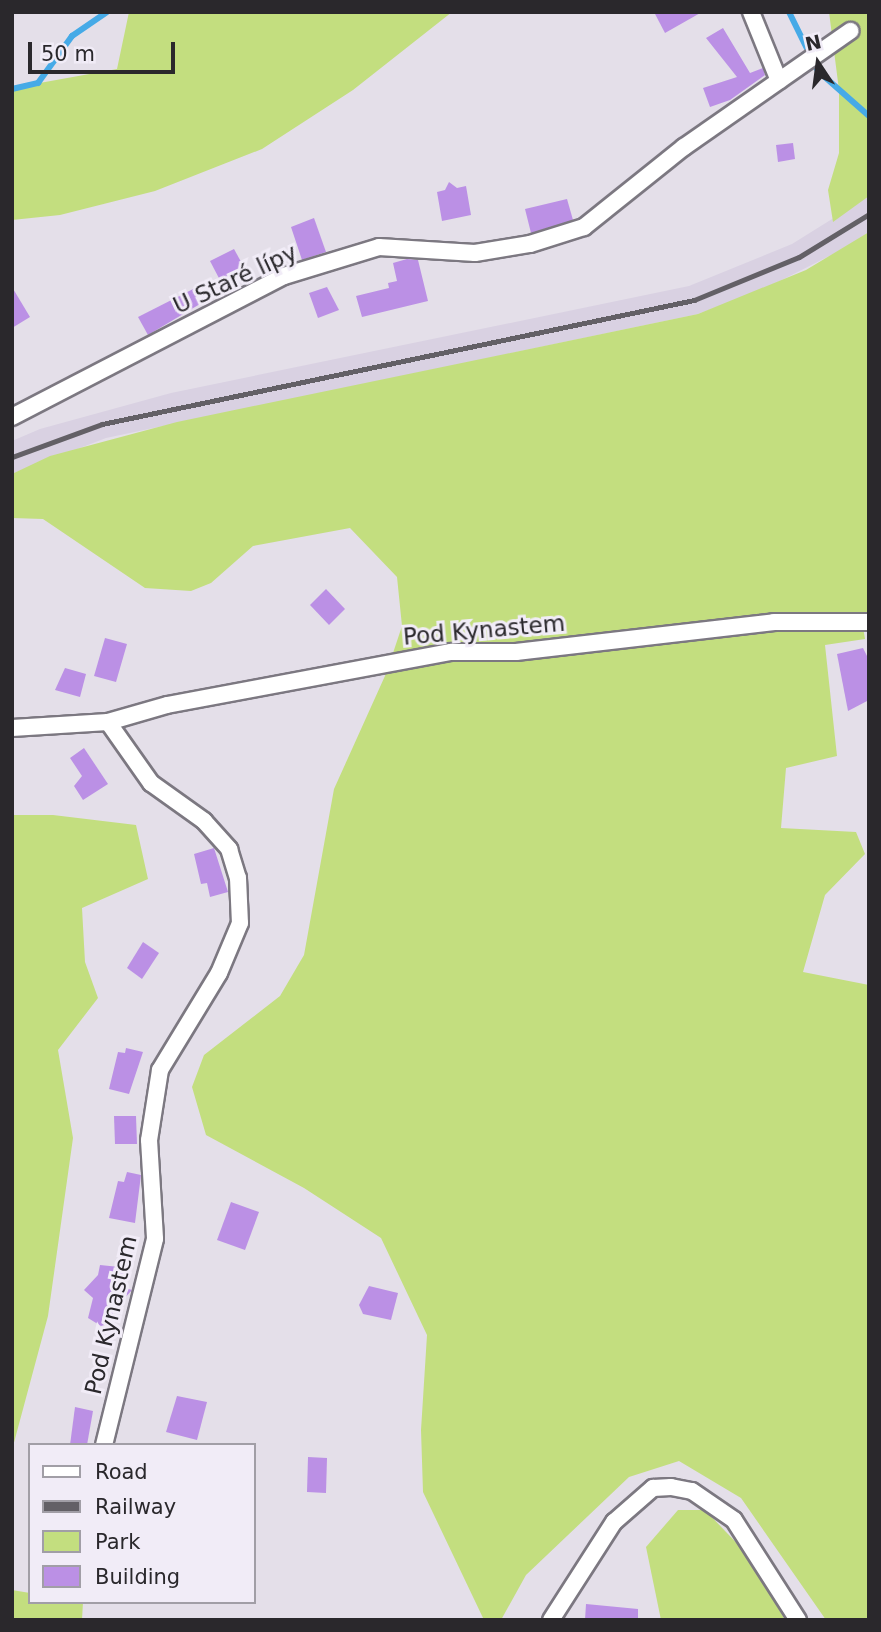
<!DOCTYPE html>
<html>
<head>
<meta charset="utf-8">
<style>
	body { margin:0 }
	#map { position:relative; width:881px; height:1632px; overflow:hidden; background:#e4dfe9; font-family:"DejaVu Sans",sans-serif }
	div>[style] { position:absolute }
	.built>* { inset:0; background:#d9d1e2 }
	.green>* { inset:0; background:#c3de7f }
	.stream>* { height:6px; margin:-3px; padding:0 3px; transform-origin:3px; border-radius:3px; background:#46aae7 }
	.building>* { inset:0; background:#bb90e5 }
	.roads { filter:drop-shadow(2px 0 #7c7881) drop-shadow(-2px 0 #7c7881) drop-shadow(0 2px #7c7881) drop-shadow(0 -2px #7c7881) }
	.street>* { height:16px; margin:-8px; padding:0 8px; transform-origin:8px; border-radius:8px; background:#fff }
	.rail>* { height:5px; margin:-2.5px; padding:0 2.5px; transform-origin:2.5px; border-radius:2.5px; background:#636066 }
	span { translate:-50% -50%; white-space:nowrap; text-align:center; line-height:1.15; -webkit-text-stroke:6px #f1ecf7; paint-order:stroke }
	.street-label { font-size:23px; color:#2a282c }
	.frame { position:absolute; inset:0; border:14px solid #2a282c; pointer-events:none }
	.legend { position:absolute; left:28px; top:1443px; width:228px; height:161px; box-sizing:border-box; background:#f1ecf7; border:2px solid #a19ea6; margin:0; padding:9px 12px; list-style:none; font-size:21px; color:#2a282c }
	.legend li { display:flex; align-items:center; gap:14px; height:35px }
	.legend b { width:35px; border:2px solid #a19ea6 }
	.north { position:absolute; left:783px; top:28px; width:70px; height:70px; -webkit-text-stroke:5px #f1ecf7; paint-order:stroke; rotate:347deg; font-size:19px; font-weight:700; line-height:28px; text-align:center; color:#2a282c }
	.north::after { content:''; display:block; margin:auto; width:24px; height:32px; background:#2a282c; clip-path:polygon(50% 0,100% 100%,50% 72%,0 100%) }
	.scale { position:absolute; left:28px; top:42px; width:147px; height:32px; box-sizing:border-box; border:4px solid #2a282c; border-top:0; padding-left:9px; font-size:21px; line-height:24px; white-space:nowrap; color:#2a282c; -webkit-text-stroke:5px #f1ecf7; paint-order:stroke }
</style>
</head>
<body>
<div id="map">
	<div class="built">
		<i style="clip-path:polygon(869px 196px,869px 232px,849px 246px,762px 290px,698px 314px,106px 438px,12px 474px,12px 441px,40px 429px,171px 393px,689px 286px,792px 244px)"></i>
	</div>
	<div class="green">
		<i style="clip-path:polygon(129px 12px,452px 12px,353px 90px,262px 149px,155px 191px,60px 215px,12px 220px,12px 88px,117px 69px)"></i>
		<i style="clip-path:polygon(829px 12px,869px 12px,869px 196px,833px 222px,828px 190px,839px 153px,839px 90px)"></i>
		<i style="clip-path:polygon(869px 232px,869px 615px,393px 653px,402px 626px,397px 577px,350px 528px,253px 546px,211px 583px,191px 591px,145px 588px,43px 519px,12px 518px,12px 474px,50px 456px,177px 422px,698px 314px,806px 270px)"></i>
		<i style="clip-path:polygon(863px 627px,865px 639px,825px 645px,837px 756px,786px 768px,781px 828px,856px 832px,865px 854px,825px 895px,803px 972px,869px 985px,869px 1620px,826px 1620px,741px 1498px,679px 1461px,629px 1477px,526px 1575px,501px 1620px,484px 1620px,423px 1492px,421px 1430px,427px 1335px,381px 1238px,304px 1188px,206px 1135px,192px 1087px,204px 1055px,280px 996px,304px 955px,334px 789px,389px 667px,778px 629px)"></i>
		<i style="clip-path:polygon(12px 815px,53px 815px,136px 825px,148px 879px,82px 908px,85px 962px,98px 998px,58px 1050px,73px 1138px,48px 1316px,12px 1450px)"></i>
		<i style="clip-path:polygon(678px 1510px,705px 1510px,749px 1556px,785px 1620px,661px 1620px,646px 1547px)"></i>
		<i style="clip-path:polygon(12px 1590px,30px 1593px,30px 1602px,83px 1602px,82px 1620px,12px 1620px)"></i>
	</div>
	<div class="stream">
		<i style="left:789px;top:12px;width:66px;rotate:63.8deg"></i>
		<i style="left:818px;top:71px;width:68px;rotate:41.4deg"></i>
		<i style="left:12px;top:89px;width:27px;rotate:-13deg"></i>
		<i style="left:38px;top:83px;width:58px;rotate:-54.1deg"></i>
		<i style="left:72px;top:36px;width:42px;rotate:-34.4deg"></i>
	</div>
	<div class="building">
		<i style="clip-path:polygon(654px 12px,702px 12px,665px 33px)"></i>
		<i style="clip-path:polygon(723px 28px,750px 73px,763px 68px,765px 75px,730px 100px,710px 107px,703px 88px,737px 77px,706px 38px)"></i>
		<i style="clip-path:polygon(793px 143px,795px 159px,778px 162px,776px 145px)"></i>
		<i style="clip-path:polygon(449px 182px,457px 188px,466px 186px,471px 215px,442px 221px,437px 192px,445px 190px)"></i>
		<i style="clip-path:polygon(567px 199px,573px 220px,531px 233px,525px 209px)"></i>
		<i style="clip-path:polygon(314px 218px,326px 252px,302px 260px,291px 227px)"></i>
		<i style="clip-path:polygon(234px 249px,245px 269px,222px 284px,210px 261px)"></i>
		<i style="clip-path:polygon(407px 259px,418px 260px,428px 301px,362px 317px,356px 296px,389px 288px,388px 283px,397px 281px,393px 263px)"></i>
		<i style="clip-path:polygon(203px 284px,210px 298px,148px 335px,138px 317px)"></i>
		<i style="clip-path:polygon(12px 287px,30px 317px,12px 328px)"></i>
		<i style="clip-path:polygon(327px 287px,339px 310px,318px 318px,309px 293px)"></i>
		<i style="clip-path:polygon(326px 589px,345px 609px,329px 625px,310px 605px)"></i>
		<i style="clip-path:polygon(105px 638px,127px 644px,116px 682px,94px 676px)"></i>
		<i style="clip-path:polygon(863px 648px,869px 660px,869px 700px,848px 711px,837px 654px)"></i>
		<i style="clip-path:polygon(65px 668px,86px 674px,80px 697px,55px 690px)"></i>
		<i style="clip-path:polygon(84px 748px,108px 784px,83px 800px,74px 786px,82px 776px,70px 758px)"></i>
		<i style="clip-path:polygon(214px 848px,228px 892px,210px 897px,207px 883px,201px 884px,194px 854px)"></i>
		<i style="clip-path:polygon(143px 942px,159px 953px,142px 979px,127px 968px)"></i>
		<i style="clip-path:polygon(126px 1048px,143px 1052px,129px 1094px,109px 1089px,118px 1052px,125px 1053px)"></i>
		<i style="clip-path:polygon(114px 1116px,136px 1116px,137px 1144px,115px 1144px)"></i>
		<i style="clip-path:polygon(127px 1172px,141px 1175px,135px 1223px,109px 1218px,118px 1181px,124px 1182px)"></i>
		<i style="clip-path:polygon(231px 1202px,259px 1212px,245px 1250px,217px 1240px)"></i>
		<i style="clip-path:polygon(100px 1265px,129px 1268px,125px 1288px,132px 1290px,114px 1310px,110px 1323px,101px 1326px,88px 1318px,93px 1298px,84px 1290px,98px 1275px)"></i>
		<i style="clip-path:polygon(369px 1286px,398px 1293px,391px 1320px,363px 1314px,359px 1305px)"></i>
		<i style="clip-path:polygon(177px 1396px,207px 1402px,197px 1440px,166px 1432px)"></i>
		<i style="clip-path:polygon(75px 1407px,93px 1411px,87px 1445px,70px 1445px)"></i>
		<i style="clip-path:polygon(308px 1457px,327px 1458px,326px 1493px,307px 1492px)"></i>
		<i style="clip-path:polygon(586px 1604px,638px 1609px,638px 1620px,585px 1620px)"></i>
	</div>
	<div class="roads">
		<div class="street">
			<i style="left:751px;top:12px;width:74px;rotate:67.9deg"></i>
			<i style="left:12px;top:417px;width:306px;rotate:-27.4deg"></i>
			<i style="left:284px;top:276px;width:99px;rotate:-17deg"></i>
			<i style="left:379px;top:247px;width:96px;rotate:3.6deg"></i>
			<i style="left:475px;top:253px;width:56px;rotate:-9.3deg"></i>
			<i style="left:530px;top:244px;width:57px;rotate:-17.5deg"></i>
			<i style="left:584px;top:227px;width:128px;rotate:-38.7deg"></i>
			<i style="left:684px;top:147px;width:203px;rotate:-34.9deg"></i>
			<i style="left:108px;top:722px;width:61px;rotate:-16.1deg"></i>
			<i style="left:167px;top:705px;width:289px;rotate:-10.6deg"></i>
			<i style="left:451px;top:652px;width:65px"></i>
			<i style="left:516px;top:652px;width:260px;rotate:-6.6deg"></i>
			<i style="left:774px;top:622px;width:95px"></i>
			<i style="left:12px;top:728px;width:96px;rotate:-3.6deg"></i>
			<i style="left:108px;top:722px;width:75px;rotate:54.8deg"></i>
			<i style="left:151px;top:783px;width:65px;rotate:35.6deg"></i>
			<i style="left:204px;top:821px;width:38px;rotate:48deg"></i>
			<i style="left:229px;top:849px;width:30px;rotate:73deg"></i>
			<i style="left:238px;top:878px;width:45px;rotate:87.5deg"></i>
			<i style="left:240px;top:923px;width:54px;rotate:112.8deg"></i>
			<i style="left:219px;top:973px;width:114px;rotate:121.3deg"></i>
			<i style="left:160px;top:1070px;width:71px;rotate:98.9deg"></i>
			<i style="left:149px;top:1140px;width:99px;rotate:86.5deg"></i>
			<i style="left:155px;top:1239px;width:212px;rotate:103.9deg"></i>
			<i style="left:551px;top:1620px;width:117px;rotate:-57.3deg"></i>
			<i style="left:614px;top:1522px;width:52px;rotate:-41.1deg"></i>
			<i style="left:653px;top:1488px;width:18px;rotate:-3deg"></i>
			<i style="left:671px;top:1487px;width:21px;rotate:11deg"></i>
			<i style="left:692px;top:1491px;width:51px;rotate:34.6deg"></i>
			<i style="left:734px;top:1520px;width:119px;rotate:57.4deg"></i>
		</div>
	</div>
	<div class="rail">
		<i style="left:12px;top:457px;width:96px;rotate:-20.1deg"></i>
		<i style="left:102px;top:424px;width:605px;rotate:-11.83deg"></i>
		<i style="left:694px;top:300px;width:113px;rotate:-22.3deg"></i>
		<i style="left:799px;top:257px;width:82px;rotate:-31.6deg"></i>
	</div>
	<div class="street-label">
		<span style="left:235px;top:279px;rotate:-25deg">U Staré lípy</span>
		<span style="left:484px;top:630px;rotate:-5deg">Pod Kynastem</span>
		<span style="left:111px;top:1315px;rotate:-77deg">Pod Kynastem</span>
	</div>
	<div class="frame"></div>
	<ul class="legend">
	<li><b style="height:9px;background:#fff"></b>Road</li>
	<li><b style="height:9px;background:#636066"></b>Railway</li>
	<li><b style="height:19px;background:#c3de7f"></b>Park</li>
	<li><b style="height:19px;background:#bb90e5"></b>Building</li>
	</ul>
	<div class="north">N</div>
	<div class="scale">50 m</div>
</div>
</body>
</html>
